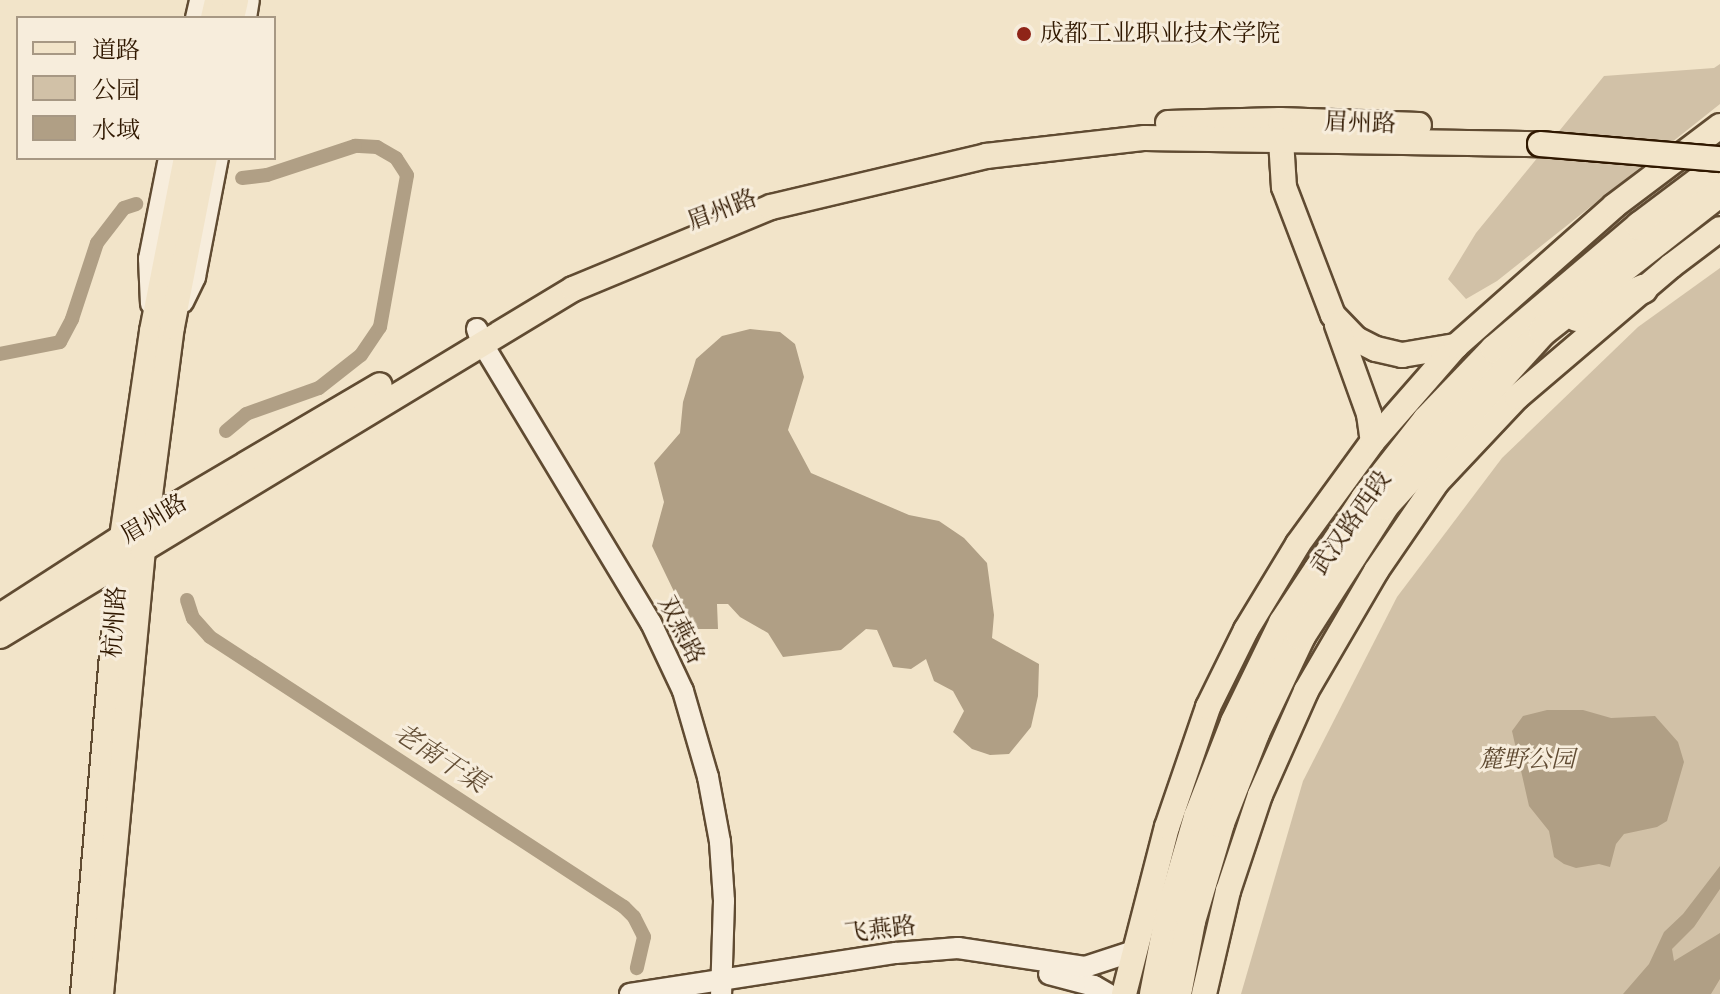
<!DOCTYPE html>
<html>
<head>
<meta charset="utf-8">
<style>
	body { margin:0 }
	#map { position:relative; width:1720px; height:994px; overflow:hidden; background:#f2e4c9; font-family:Cardo,"Noto Serif SC",serif }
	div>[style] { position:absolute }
	.green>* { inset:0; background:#d1c1a7 }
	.water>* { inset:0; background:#b09f85 }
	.canal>* { height:14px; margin:-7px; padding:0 7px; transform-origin:7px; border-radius:7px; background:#b09f85 }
	.roads { filter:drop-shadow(2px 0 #604b32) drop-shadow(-2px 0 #604b32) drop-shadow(0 2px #604b32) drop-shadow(0 -2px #604b32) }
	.minor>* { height:20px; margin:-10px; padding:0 10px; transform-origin:10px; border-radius:10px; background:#f7eddc }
	.major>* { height:24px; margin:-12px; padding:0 12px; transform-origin:12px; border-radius:12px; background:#f2e4c9 }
	.highway>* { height:28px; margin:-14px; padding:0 14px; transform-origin:14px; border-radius:14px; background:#f2e4c9 }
	.bridges { filter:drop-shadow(2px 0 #301800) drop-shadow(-2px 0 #301800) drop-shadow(0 2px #301800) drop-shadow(0 -2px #301800) }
	.major-bridge>* { height:24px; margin:-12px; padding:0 12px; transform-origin:12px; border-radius:12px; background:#f2e4c9 }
	.dots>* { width:22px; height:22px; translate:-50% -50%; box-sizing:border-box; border:4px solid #f7eddc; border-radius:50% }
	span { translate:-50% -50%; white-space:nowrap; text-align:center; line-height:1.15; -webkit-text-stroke:6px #f7eddc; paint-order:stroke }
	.poi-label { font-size:24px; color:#301800 }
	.left { translate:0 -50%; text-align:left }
	.street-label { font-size:24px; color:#301800 }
	.park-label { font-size:24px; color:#604b32; font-style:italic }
	.water-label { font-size:26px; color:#634e35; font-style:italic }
	.legend { position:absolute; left:16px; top:16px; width:260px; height:144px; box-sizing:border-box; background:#f7eddc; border:2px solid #a79884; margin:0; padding:10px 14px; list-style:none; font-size:24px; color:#301800 }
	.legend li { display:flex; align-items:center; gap:16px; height:40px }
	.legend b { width:40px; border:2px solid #a79884 }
</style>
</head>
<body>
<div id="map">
	<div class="green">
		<i style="clip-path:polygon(1720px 64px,1720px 104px,1497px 281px,1466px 299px,1448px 279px,1476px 233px,1604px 76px,1714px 68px)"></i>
		<i style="clip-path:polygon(1720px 268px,1720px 994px,1241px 994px,1303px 781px,1397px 597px,1502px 458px,1638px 327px)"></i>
	</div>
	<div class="water">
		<i style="clip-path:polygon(750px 329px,780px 332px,795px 344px,804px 377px,788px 430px,811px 473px,909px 515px,939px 521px,964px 538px,987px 563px,994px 615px,992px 638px,1039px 664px,1038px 696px,1031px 727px,1009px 754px,990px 755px,972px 749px,953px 732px,964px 711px,953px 691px,934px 681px,926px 659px,911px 669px,893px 667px,877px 630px,866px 629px,841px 650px,783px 657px,768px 633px,740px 617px,728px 604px,717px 604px,718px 629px,692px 629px,652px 546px,664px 502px,654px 463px,680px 433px,683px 402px,696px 359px,722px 336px)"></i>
		<i style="clip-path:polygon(1547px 710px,1583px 710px,1611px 718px,1655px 716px,1678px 742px,1684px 762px,1667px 821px,1657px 827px,1624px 834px,1616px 844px,1610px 867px,1599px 864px,1576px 868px,1564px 864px,1554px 857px,1549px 831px,1529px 806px,1512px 731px,1523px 716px)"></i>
		<i style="clip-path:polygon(1720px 866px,1720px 889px,1694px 927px,1672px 949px,1674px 961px,1720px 933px,1720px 979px,1711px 994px,1623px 994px,1649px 964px,1664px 932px,1683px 914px)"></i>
	</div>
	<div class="canal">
		<i style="left:0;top:354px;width:61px;rotate:-11.3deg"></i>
		<i style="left:60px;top:342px;width:26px;rotate:-62deg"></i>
		<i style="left:72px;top:319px;width:80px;rotate:-71.8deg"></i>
		<i style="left:97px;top:243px;width:44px;rotate:-52.4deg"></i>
		<i style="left:124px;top:208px;width:13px;rotate:-18deg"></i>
		<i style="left:226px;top:431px;width:26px;rotate:-40deg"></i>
		<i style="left:246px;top:414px;width:77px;rotate:-19.6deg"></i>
		<i style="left:319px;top:388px;width:53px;rotate:-38.2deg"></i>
		<i style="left:361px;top:355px;width:34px;rotate:-56deg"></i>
		<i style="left:380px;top:327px;width:154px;rotate:-79.9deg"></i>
		<i style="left:407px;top:175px;width:20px;rotate:-123deg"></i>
		<i style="left:396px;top:158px;width:22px;rotate:-150deg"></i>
		<i style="left:377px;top:147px;width:22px;rotate:-177deg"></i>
		<i style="left:355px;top:146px;width:93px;rotate:161.8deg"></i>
		<i style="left:267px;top:175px;width:25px;rotate:173deg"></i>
		<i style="left:187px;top:600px;width:19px;rotate:72deg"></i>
		<i style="left:193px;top:618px;width:25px;rotate:48deg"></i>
		<i style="left:210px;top:637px;width:494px;rotate:33.1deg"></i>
		<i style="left:624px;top:907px;width:14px;rotate:45deg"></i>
		<i style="left:634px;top:917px;width:22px;rotate:63deg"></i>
		<i style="left:644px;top:937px;width:32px;rotate:103deg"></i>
	</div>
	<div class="roads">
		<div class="minor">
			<i style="left:196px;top:18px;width:18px;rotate:-77deg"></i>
			<i style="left:246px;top:18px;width:18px;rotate:-81deg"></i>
			<i style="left:183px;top:302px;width:28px;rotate:-64deg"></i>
			<i style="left:195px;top:277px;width:121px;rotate:-79.1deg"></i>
			<i style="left:151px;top:304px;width:45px;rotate:-92.5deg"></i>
			<i style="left:149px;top:259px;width:103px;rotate:-78.8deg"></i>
			<i style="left:477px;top:329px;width:15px;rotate:70deg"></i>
			<i style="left:482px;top:343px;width:327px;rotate:58.9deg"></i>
			<i style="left:651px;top:623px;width:75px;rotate:64.8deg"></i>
			<i style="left:683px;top:691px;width:90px;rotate:73.8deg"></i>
			<i style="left:708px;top:777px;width:66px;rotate:79.5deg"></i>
			<i style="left:720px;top:842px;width:59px;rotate:86.1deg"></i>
			<i style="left:724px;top:901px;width:93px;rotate:91.8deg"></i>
			<i style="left:1049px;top:974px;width:47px;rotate:14.9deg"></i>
			<i style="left:1094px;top:986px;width:16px;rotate:30deg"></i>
			<i style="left:630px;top:994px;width:269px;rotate:-8.8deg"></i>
			<i style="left:896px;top:953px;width:62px;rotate:-4.6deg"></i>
			<i style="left:958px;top:948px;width:128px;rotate:8.5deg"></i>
			<i style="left:1085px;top:967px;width:52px;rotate:-18.1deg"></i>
		</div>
		<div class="major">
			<i style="left:213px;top:18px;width:18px;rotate:-77deg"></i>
			<i style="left:232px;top:18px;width:18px;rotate:-77deg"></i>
			<i style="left:1168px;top:123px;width:112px;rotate:-1.5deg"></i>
			<i style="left:1280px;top:120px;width:139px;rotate:2.1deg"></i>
			<i style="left:1280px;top:124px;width:63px;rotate:86.4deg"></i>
			<i style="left:1284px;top:187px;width:137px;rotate:69.1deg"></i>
			<i style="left:1333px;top:315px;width:33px;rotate:46deg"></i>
			<i style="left:1356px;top:339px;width:22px;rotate:27deg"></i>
			<i style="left:1376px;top:349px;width:27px;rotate:13deg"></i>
			<i style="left:1402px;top:355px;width:55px;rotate:-9.5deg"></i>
			<i style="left:1337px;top:325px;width:95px;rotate:70.2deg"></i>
			<i style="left:1369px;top:414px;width:27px;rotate:82deg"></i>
			<i style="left:0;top:616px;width:145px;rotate:-32.9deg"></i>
			<i style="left:122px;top:537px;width:299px;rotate:-30.5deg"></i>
			<i style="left:0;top:636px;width:670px;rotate:-31.2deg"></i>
			<i style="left:573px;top:289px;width:214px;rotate:-22.5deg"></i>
			<i style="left:771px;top:207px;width:221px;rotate:-13.3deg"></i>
			<i style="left:986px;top:156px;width:160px;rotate:-6.5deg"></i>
			<i style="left:1145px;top:138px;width:395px;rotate:0.9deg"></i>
			<i style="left:83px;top:994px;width:459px;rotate:-85.1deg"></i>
			<i style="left:122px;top:537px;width:208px;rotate:-81.7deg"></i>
			<i style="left:152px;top:331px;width:176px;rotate:-78.9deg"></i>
			<i style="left:101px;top:994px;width:447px;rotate:-84.6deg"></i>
			<i style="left:143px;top:549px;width:224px;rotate:-82.6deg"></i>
			<i style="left:172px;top:327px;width:172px;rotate:-79deg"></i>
			<i style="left:1124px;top:994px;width:172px;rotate:-75.6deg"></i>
			<i style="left:1167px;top:827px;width:127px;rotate:-71.1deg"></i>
			<i style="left:1208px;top:707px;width:86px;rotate:-63.7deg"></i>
			<i style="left:1246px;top:630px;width:100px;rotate:-58.8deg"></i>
			<i style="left:1298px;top:544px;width:127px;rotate:-53.9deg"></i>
			<i style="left:1373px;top:441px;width:126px;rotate:-48.9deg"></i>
			<i style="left:1456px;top:346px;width:211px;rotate:-41.5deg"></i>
			<i style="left:1614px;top:206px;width:133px;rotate:-37deg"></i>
			<i style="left:1204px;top:994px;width:106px;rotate:-76.9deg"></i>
			<i style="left:1228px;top:891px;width:101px;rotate:-71.6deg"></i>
			<i style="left:1260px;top:795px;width:114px;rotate:-66.1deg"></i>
			<i style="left:1306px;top:691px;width:139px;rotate:-59.7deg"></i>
			<i style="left:1376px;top:571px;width:108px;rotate:-55.6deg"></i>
			<i style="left:1437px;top:482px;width:117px;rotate:-46.7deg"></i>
			<i style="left:1517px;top:397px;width:202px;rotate:-40.4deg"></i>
			<i style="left:1671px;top:266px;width:61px;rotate:-37.1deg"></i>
		</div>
		<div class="highway">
			<i style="left:1577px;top:317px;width:72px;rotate:-23deg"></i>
			<i style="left:1154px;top:994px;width:78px;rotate:-79deg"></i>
			<i style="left:1169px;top:917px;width:104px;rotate:-73.8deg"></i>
			<i style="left:1198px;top:817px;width:102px;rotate:-68.7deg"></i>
			<i style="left:1235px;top:722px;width:110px;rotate:-64.1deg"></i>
			<i style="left:1283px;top:623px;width:149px;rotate:-56.5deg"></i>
			<i style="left:1365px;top:499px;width:100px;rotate:-51.9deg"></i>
			<i style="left:1427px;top:420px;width:98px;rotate:-46.2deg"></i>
			<i style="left:1495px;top:349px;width:190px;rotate:-40.3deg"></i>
			<i style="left:1640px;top:226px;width:100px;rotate:-36.9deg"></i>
			<i style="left:1177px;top:994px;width:74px;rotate:-79.1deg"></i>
			<i style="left:1191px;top:921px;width:102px;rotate:-73.5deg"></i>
			<i style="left:1220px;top:823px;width:97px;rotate:-68.7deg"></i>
			<i style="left:1255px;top:733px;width:107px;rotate:-64.6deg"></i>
			<i style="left:1301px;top:636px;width:156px;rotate:-57.3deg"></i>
			<i style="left:1385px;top:505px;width:235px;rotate:-47.8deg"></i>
			<i style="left:1543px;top:331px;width:225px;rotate:-38.1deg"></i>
		</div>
	</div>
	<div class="bridges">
		<div class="major-bridge">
			<i style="left:1540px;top:144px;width:181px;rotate:4.8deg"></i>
		</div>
	</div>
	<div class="dots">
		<i style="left:1024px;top:34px;background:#8f2418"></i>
	</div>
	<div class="poi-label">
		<span class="left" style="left:1040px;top:34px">成都工业职业技术学院</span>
	</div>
	<div class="street-label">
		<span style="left:1360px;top:123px;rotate:2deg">眉州路</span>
		<span style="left:722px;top:210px;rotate:-21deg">眉州路</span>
		<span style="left:154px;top:519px;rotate:-31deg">眉州路</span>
		<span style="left:1351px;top:523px;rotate:-55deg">武汉路西段</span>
		<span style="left:115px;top:622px;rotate:-86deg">杭州路</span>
		<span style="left:681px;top:630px;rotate:63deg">双燕路</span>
		<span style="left:880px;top:930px;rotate:-7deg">飞燕路</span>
	</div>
	<div class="park-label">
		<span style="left:1527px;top:760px">麓野公园</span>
	</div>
	<div class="water-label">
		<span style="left:440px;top:758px;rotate:33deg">老南干渠</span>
	</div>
	<ul class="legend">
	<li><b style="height:10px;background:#f2e4c9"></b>道路</li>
	<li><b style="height:22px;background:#d1c1a7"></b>公园</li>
	<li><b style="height:22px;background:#b09f85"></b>水域</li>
	</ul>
</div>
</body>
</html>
